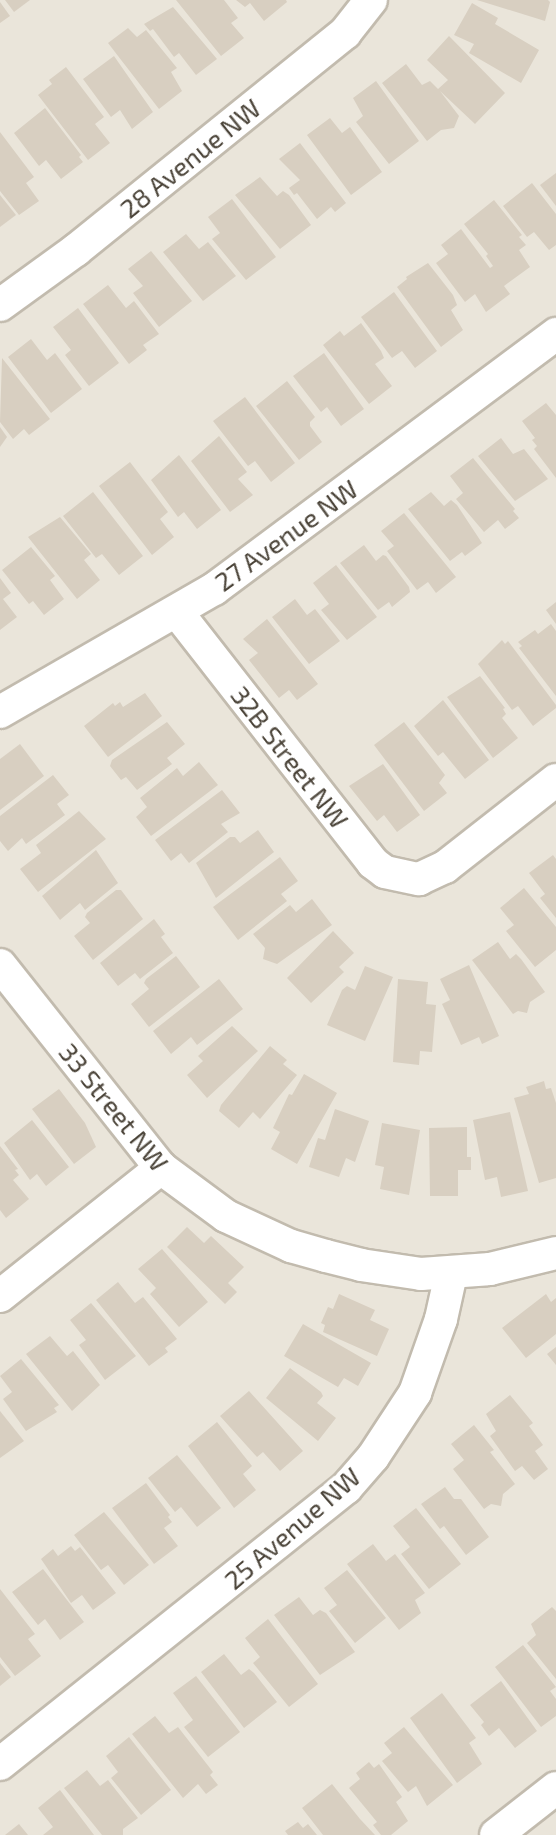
<!DOCTYPE html>
<html>
<head>
<meta charset="utf-8">
<style>
	body { margin:0 }
	#map { position:relative; width:556px; height:1835px; overflow:hidden; background:#f6f3ec; font-family:"Exo 2",sans-serif }
	div>[style] { position:absolute }
	.residential>* { inset:0; background:#eae5da }
	.building>* { inset:0; background:#d8cfc1 }
	.roads { filter:drop-shadow(2px 0 #c2bbae) drop-shadow(-2px 0 #c2bbae) drop-shadow(0 2px #c2bbae) drop-shadow(0 -2px #c2bbae) }
	.minor>* { height:32px; margin:-16px; padding:0 16px; transform-origin:16px; border-radius:16px; background:#fff }
	span { translate:-50% -50%; white-space:nowrap; text-align:center; line-height:1.15; -webkit-text-stroke:7px #fff; paint-order:stroke }
	.street-label { font-size:26px; color:#4b4439 }
</style>
</head>
<body>
<div id="map">
	<div class="residential">
		<i style="clip-path:polygon(0 0,556px 0,556px 1835px,0 1835px)"></i>
	</div>
	<div class="building">
		<i style="clip-path:polygon(5px 0,30px 0,14px 12px)"></i>
		<i style="clip-path:polygon(176px 0,224px 0,238px 18px,231px 23px,244px 38px,221px 56px)"></i>
		<i style="clip-path:polygon(236px 0,286px 0,287px 2px,264px 21px,250px 3px,245px 7px)"></i>
		<i style="clip-path:polygon(477px 0,548px 0,550px 2px,545px 21px)"></i>
		<i style="clip-path:polygon(0 2px,10px 16px,0 23px)"></i>
		<i style="clip-path:polygon(472px 3px,498px 18px,495px 24px,539px 50px,521px 83px,469px 53px,474px 44px,454px 35px)"></i>
		<i style="clip-path:polygon(173px 7px,217px 59px,196px 75px,179px 53px,174px 57px,153px 29px,150px 31px,144px 24px)"></i>
		<i style="clip-path:polygon(128px 28px,137px 37px,146px 30px,177px 68px,171px 72px,182px 91px,159px 109px,108px 43px)"></i>
		<i style="clip-path:polygon(449px 36px,505px 93px,475px 124px,440px 91px,459px 116px,454px 128px,441px 130px,427px 141px,382px 83px,406px 64px,422px 85px,430px 81px,438px 89px,448px 80px,427px 60px)"></i>
		<i style="clip-path:polygon(114px 56px,153px 112px,132px 129px,120px 110px,111px 117px,83px 79px)"></i>
		<i style="clip-path:polygon(66px 67px,104px 117px,95px 124px,110px 143px,88px 160px,38px 95px,52px 84px,49px 80px)"></i>
		<i style="clip-path:polygon(376px 81px,419px 141px,389px 164px,356px 122px,363px 116px,353px 98px)"></i>
		<i style="clip-path:polygon(45px 108px,81px 155px,79px 157px,83px 162px,61px 179px,46px 160px,39px 166px,14px 133px)"></i>
		<i style="clip-path:polygon(330px 118px,342px 133px,350px 127px,382px 172px,351px 195px,307px 135px)"></i>
		<i style="clip-path:polygon(0 132px,34px 177px,26px 183px,39px 201px,19px 215px,0 191px)"></i>
		<i style="clip-path:polygon(300px 143px,346px 203px,335px 212px,331px 207px,317px 219px,297px 193px,294px 195px,289px 188px,300px 180px,279px 159px)"></i>
		<i style="clip-path:polygon(556px 173px,556px 206px,540px 185px)"></i>
		<i style="clip-path:polygon(260px 177px,277px 196px,283px 191px,289px 195px,311px 225px,280px 249px,235px 195px)"></i>
		<i style="clip-path:polygon(532px 183px,556px 214px,556px 245px,549px 250px,534px 232px,527px 237px,503px 206px)"></i>
		<i style="clip-path:polygon(0 195px,16px 215px,0 227px)"></i>
		<i style="clip-path:polygon(232px 199px,276px 257px,246px 280px,212px 239px,220px 233px,208px 217px)"></i>
		<i style="clip-path:polygon(494px 200px,522px 235px,519px 237px,526px 245px,519px 250px,530px 267px,504px 286px,510px 294px,486px 312px,475px 294px,465px 302px,436px 263px,448px 254px,441px 245px,461px 229px,490px 268px,493px 266px,486px 256px,488px 254px,464px 224px)"></i>
		<i style="clip-path:polygon(186px 234px,199px 249px,208px 242px,236px 276px,203px 301px,163px 252px)"></i>
		<i style="clip-path:polygon(151px 251px,192px 301px,159px 327px,133px 293px,143px 286px,128px 269px)"></i>
		<i style="clip-path:polygon(428px 263px,453px 295px,457px 305px,451px 310px,463px 330px,441px 347px,397px 287px,407px 279px,406px 277px)"></i>
		<i style="clip-path:polygon(108px 285px,126px 308px,134px 301px,159px 334px,143px 345px,147px 350px,129px 364px,83px 304px)"></i>
		<i style="clip-path:polygon(394px 292px,437px 351px,415px 368px,402px 351px,392px 358px,361px 317px)"></i>
		<i style="clip-path:polygon(78px 308px,119px 363px,89px 386px,65px 355px,71px 350px,53px 327px)"></i>
		<i style="clip-path:polygon(361px 323px,381px 351px,384px 358px,375px 364px,392px 386px,369px 404px,323px 345px,340px 331px,344px 336px)"></i>
		<i style="clip-path:polygon(31px 339px,47px 360px,55px 353px,82px 389px,51px 413px,8px 357px)"></i>
		<i style="clip-path:polygon(324px 353px,364px 409px,341px 426px,327px 407px,321px 412px,293px 376px)"></i>
		<i style="clip-path:polygon(2px 358px,50px 419px,29px 435px,24px 429px,13px 439px,0 422px)"></i>
		<i style="clip-path:polygon(287px 381px,315px 417px,310px 422px,310px 426px,322px 442px,299px 460px,256px 406px)"></i>
		<i style="clip-path:polygon(245px 397px,295px 463px,271px 482px,255px 461px,248px 466px,213px 421px)"></i>
		<i style="clip-path:polygon(546px 403px,556px 415px,556px 478px,534px 449px,537px 446px,532px 440px,535px 438px,522px 421px)"></i>
		<i style="clip-path:polygon(0 427px,7px 437px,0 447px)"></i>
		<i style="clip-path:polygon(219px 436px,247px 472px,238px 479px,253px 495px,230px 512px,191px 461px)"></i>
		<i style="clip-path:polygon(501px 438px,513px 454px,524px 449px,548px 479px,515px 501px,478px 456px)"></i>
		<i style="clip-path:polygon(179px 455px,221px 510px,197px 529px,184px 512px,178px 517px,151px 480px)"></i>
		<i style="clip-path:polygon(473px 458px,515px 509px,513px 511px,519px 518px,505px 529px,498px 520px,484px 532px,456px 499px,463px 493px,450px 476px)"></i>
		<i style="clip-path:polygon(130px 462px,168px 512px,160px 519px,174px 537px,152px 555px,99px 486px)"></i>
		<i style="clip-path:polygon(93px 492px,143px 556px,119px 575px,102px 554px,96px 558px,63px 516px)"></i>
		<i style="clip-path:polygon(431px 492px,444px 506px,451px 500px,457px 505px,482px 543px,465px 556px,462px 552px,450px 561px,408px 509px)"></i>
		<i style="clip-path:polygon(404px 513px,456px 577px,436px 593px,428px 582px,417px 590px,387px 551px,394px 546px,381px 531px)"></i>
		<i style="clip-path:polygon(60px 517px,91px 554px,84px 560px,100px 580px,77px 599px,28px 537px)"></i>
		<i style="clip-path:polygon(364px 545px,376px 561px,383px 555px,386px 556px,409px 587px,410px 592px,392px 607px,389px 602px,378px 610px,340px 563px)"></i>
		<i style="clip-path:polygon(31px 547px,55px 576px,50px 580px,64px 599px,44px 615px,33px 601px,29px 604px,2px 570px)"></i>
		<i style="clip-path:polygon(336px 565px,377px 617px,347px 640px,321px 610px,329px 604px,313px 583px)"></i>
		<i style="clip-path:polygon(0 578px,11px 593px,3px 599px,17px 617px,0 630px)"></i>
		<i style="clip-path:polygon(295px 599px,307px 615px,315px 609px,340px 641px,309px 664px,272px 617px)"></i>
		<i style="clip-path:polygon(556px 602px,556px 624px,546px 610px)"></i>
		<i style="clip-path:polygon(267px 619px,318px 684px,297px 700px,289px 690px,279px 698px,249px 660px,258px 653px,243px 639px)"></i>
		<i style="clip-path:polygon(551px 624px,556px 631px,556px 696px,519px 648px,522px 646px,518px 642px,535px 630px,538px 634px)"></i>
		<i style="clip-path:polygon(502px 640px,505px 644px,508px 641px,556px 705px,556px 708px,533px 726px,518px 706px,512px 710px,478px 664px)"></i>
		<i style="clip-path:polygon(480px 676px,505px 708px,503px 709px,506px 714px,502px 718px,518px 738px,493px 758px,447px 697px)"></i>
		<i style="clip-path:polygon(145px 693px,162px 716px,108px 757px,84px 726px,113px 703px,115px 706px,120px 702px,123px 707px)"></i>
		<i style="clip-path:polygon(443px 700px,489px 760px,465px 779px,443px 752px,438px 756px,414px 726px)"></i>
		<i style="clip-path:polygon(167px 722px,185px 744px,167px 758px,172px 764px,137px 790px,126px 777px,121px 780px,110px 766px,112px 760px)"></i>
		<i style="clip-path:polygon(404px 722px,445px 775px,439px 783px,447px 793px,424px 811px,374px 745px)"></i>
		<i style="clip-path:polygon(20px 744px,44px 776px,0 810px,0 759px)"></i>
		<i style="clip-path:polygon(199px 762px,218px 785px,151px 836px,136px 817px,147px 807px,140px 798px,177px 768px,183px 776px)"></i>
		<i style="clip-path:polygon(383px 764px,420px 815px,397px 832px,384px 815px,377px 821px,349px 786px)"></i>
		<i style="clip-path:polygon(53px 775px,69px 795px,57px 804px,65px 815px,26px 844px,22px 838px,8px 851px,0 841px,0 816px)"></i>
		<i style="clip-path:polygon(222px 790px,240px 813px,221px 824px,228px 832px,189px 863px,181px 853px,171px 861px,155px 840px)"></i>
		<i style="clip-path:polygon(79px 811px,106px 839px,38px 892px,20px 869px,41px 853px,36px 845px)"></i>
		<i style="clip-path:polygon(258px 830px,274px 852px,216px 898px,196px 863px,230px 837px,235px 837px,240px 843px)"></i>
		<i style="clip-path:polygon(96px 850px,118px 883px,85px 910px,80px 903px,60px 920px,42px 896px)"></i>
		<i style="clip-path:polygon(553px 855px,556px 859px,556px 918px,540px 898px,545px 894px,529px 873px)"></i>
		<i style="clip-path:polygon(280px 857px,298px 881px,281px 894px,287px 901px,238px 940px,213px 907px)"></i>
		<i style="clip-path:polygon(524px 888px,556px 927px,556px 950px,535px 967px,506px 931px,514px 925px,500px 908px)"></i>
		<i style="clip-path:polygon(116px 890px,121px 890px,143px 919px,93px 960px,74px 936px,90px 923px,85px 917px,87px 913px)"></i>
		<i style="clip-path:polygon(312px 899px,332px 925px,277px 964px,263px 959px,265px 948px,253px 934px,290px 905px,296px 912px)"></i>
		<i style="clip-path:polygon(154px 919px,165px 934px,161px 937px,173px 953px,140px 979px,135px 973px,118px 986px,100px 963px)"></i>
		<i style="clip-path:polygon(333px 931px,354px 953px,339px 967px,344px 972px,311px 1003px,287px 978px)"></i>
		<i style="clip-path:polygon(498px 942px,510px 959px,516px 954px,521px 959px,545px 992px,530px 1002px,527px 1013px,518px 1011px,513px 1014px,472px 960px)"></i>
		<i style="clip-path:polygon(176px 956px,200px 987px,149px 1027px,131px 1004px,149px 989px,144px 983px,146px 979px)"></i>
		<i style="clip-path:polygon(469px 965px,499px 1036px,482px 1044px,479px 1037px,461px 1045px,442px 1004px,450px 1000px,440px 979px)"></i>
		<i style="clip-path:polygon(365px 966px,393px 977px,365px 1041px,327px 1025px,342px 990px,347px 986px,355px 990px)"></i>
		<i style="clip-path:polygon(219px 979px,243px 1009px,197px 1045px,191px 1037px,171px 1054px,153px 1031px)"></i>
		<i style="clip-path:polygon(398px 979px,428px 982px,426px 1004px,436px 1005px,432px 1052px,420px 1051px,419px 1065px,393px 1062px)"></i>
		<i style="clip-path:polygon(232px 1026px,258px 1051px,207px 1098px,187px 1075px,203px 1061px,198px 1056px)"></i>
		<i style="clip-path:polygon(270px 1046px,287px 1060px,283px 1064px,297px 1075px,260px 1119px,253px 1112px,239px 1128px,219px 1111px,221px 1105px)"></i>
		<i style="clip-path:polygon(304px 1074px,337px 1093px,297px 1164px,271px 1149px,280px 1132px,273px 1128px,289px 1094px,292px 1095px)"></i>
		<i style="clip-path:polygon(544px 1081px,546px 1089px,551px 1088px,556px 1103px,556px 1178px,539px 1183px,514px 1098px,529px 1094px,526px 1087px)"></i>
		<i style="clip-path:polygon(59px 1089px,85px 1123px,96px 1147px,74px 1164px,32px 1109px)"></i>
		<i style="clip-path:polygon(335px 1109px,369px 1121px,355px 1162px,346px 1158px,339px 1177px,309px 1167px,318px 1138px,325px 1140px)"></i>
		<i style="clip-path:polygon(510px 1112px,528px 1191px,501px 1197px,497px 1177px,485px 1180px,473px 1120px)"></i>
		<i style="clip-path:polygon(32px 1120px,69px 1167px,46px 1186px,37px 1174px,30px 1180px,4px 1143px)"></i>
		<i style="clip-path:polygon(382px 1123px,420px 1130px,409px 1195px,380px 1189px,384px 1167px,375px 1165px)"></i>
		<i style="clip-path:polygon(467px 1127px,467px 1157px,471px 1157px,471px 1170px,458px 1170px,458px 1196px,430px 1196px,429px 1128px)"></i>
		<i style="clip-path:polygon(0 1146px,18px 1169px,15px 1170px,19px 1175px,13px 1180px,29px 1199px,6px 1218px,0 1210px)"></i>
		<i style="clip-path:polygon(187px 1227px,204px 1243px,211px 1236px,244px 1267px,228px 1283px,237px 1292px,225px 1304px,167px 1247px)"></i>
		<i style="clip-path:polygon(162px 1249px,208px 1302px,179px 1327px,150px 1294px,156px 1288px,138px 1269px)"></i>
		<i style="clip-path:polygon(118px 1282px,135px 1303px,143px 1297px,177px 1339px,165px 1348px,168px 1352px,149px 1366px,96px 1300px)"></i>
		<i style="clip-path:polygon(339px 1294px,375px 1310px,370px 1320px,389px 1329px,377px 1356px,323px 1332px,325px 1325px,321px 1323px,328px 1307px,333px 1309px)"></i>
		<i style="clip-path:polygon(546px 1294px,551px 1302px,556px 1298px,556px 1334px,526px 1358px,502px 1328px)"></i>
		<i style="clip-path:polygon(91px 1303px,136px 1356px,105px 1380px,79px 1345px,86px 1340px,70px 1320px)"></i>
		<i style="clip-path:polygon(303px 1324px,371px 1363px,358px 1386px,344px 1378px,338px 1387px,284px 1356px)"></i>
		<i style="clip-path:polygon(50px 1336px,67px 1356px,73px 1351px,100px 1385px,72px 1411px,26px 1354px)"></i>
		<i style="clip-path:polygon(556px 1347px,556px 1365px,547px 1354px)"></i>
		<i style="clip-path:polygon(21px 1359px,59px 1405px,54px 1408px,57px 1412px,26px 1431px,3px 1399px,12px 1392px,0 1376px)"></i>
		<i style="clip-path:polygon(290px 1368px,321px 1392px,323px 1396px,317px 1403px,336px 1418px,318px 1441px,266px 1398px)"></i>
		<i style="clip-path:polygon(249px 1391px,303px 1451px,280px 1471px,263px 1452px,257px 1457px,220px 1416px)"></i>
		<i style="clip-path:polygon(510px 1395px,533px 1423px,529px 1426px,543px 1445px,535px 1451px,548px 1469px,534px 1480px,522px 1466px,515px 1471px,490px 1436px,496px 1431px,486px 1414px)"></i>
		<i style="clip-path:polygon(0 1411px,24px 1441px,0 1458px)"></i>
		<i style="clip-path:polygon(217px 1422px,252px 1466px,243px 1474px,256px 1490px,234px 1508px,188px 1446px)"></i>
		<i style="clip-path:polygon(474px 1425px,494px 1450px,490px 1452px,515px 1484px,503px 1494px,501px 1506px,491px 1504px,484px 1509px,453px 1469px,464px 1460px,451px 1444px)"></i>
		<i style="clip-path:polygon(177px 1455px,221px 1508px,197px 1527px,181px 1507px,175px 1512px,148px 1478px)"></i>
		<i style="clip-path:polygon(146px 1483px,170px 1515px,168px 1517px,172px 1522px,164px 1528px,178px 1546px,154px 1564px,112px 1508px)"></i>
		<i style="clip-path:polygon(445px 1487px,454px 1499px,461px 1499px,489px 1537px,466px 1555px,444px 1526px,440px 1529px,421px 1504px)"></i>
		<i style="clip-path:polygon(416px 1508px,461px 1564px,429px 1589px,401px 1554px,410px 1547px,393px 1526px)"></i>
		<i style="clip-path:polygon(104px 1512px,149px 1565px,124px 1585px,108px 1565px,101px 1570px,74px 1535px)"></i>
		<i style="clip-path:polygon(373px 1544px,386px 1561px,395px 1554px,425px 1593px,415px 1600px,421px 1613px,399px 1630px,347px 1564px)"></i>
		<i style="clip-path:polygon(71px 1546px,75px 1551px,80px 1547px,116px 1593px,93px 1610px,82px 1595px,71px 1603px,41px 1559px,53px 1549px,58px 1556px)"></i>
		<i style="clip-path:polygon(43px 1569px,84px 1622px,60px 1640px,45px 1619px,38px 1625px,12px 1592px)"></i>
		<i style="clip-path:polygon(347px 1570px,386px 1618px,355px 1643px,329px 1611px,337px 1605px,324px 1588px)"></i>
		<i style="clip-path:polygon(0 1589px,35px 1634px,28px 1639px,41px 1656px,15px 1676px,0 1657px)"></i>
		<i style="clip-path:polygon(299px 1597px,313px 1615px,320px 1610px,326px 1613px,355px 1652px,320px 1675px,274px 1615px)"></i>
		<i style="clip-path:polygon(552px 1607px,556px 1611px,556px 1679px,527px 1643px,536px 1635px,531px 1624px)"></i>
		<i style="clip-path:polygon(268px 1619px,318px 1684px,289px 1707px,253px 1663px,260px 1657px,245px 1638px)"></i>
		<i style="clip-path:polygon(523px 1645px,556px 1687px,550px 1691px,556px 1699px,556px 1716px,541px 1727px,495px 1667px)"></i>
		<i style="clip-path:polygon(224px 1654px,241px 1675px,249px 1669px,254px 1673px,277px 1702px,244px 1728px,201px 1672px)"></i>
		<i style="clip-path:polygon(0 1663px,11px 1677px,0 1686px)"></i>
		<i style="clip-path:polygon(196px 1676px,240px 1732px,208px 1757px,184px 1727px,193px 1720px,173px 1693px)"></i>
		<i style="clip-path:polygon(501px 1681px,537px 1731px,515px 1748px,499px 1728px,489px 1736px,481px 1725px,484px 1722px,470px 1705px)"></i>
		<i style="clip-path:polygon(442px 1693px,476px 1738px,469px 1743px,482px 1764px,457px 1783px,410px 1718px)"></i>
		<i style="clip-path:polygon(155px 1716px,169px 1733px,178px 1727px,213px 1772px,210px 1775px,218px 1785px,206px 1794px,198px 1784px,183px 1798px,132px 1734px)"></i>
		<i style="clip-path:polygon(404px 1727px,453px 1785px,427px 1806px,416px 1786px,408px 1792px,382px 1761px,392px 1753px,384px 1743px)"></i>
		<i style="clip-path:polygon(129px 1737px,171px 1790px,141px 1815px,111px 1778px,118px 1772px,106px 1756px)"></i>
		<i style="clip-path:polygon(369px 1762px,374px 1768px,379px 1764px,402px 1797px,396px 1802px,408px 1821px,391px 1835px,381px 1835px,373px 1825px,377px 1822px,349px 1788px,360px 1779px,356px 1773px)"></i>
		<i style="clip-path:polygon(87px 1770px,100px 1786px,108px 1780px,138px 1818px,123px 1829px,123px 1835px,102px 1835px,64px 1788px)"></i>
		<i style="clip-path:polygon(332px 1784px,360px 1819px,375px 1835px,323px 1835px,302px 1808px)"></i>
		<i style="clip-path:polygon(60px 1790px,94px 1835px,43px 1835px,53px 1827px,38px 1808px)"></i>
		<i style="clip-path:polygon(298px 1822px,303px 1828px,308px 1824px,317px 1835px,288px 1835px,285px 1831px)"></i>
		<i style="clip-path:polygon(19px 1824px,28px 1835px,5px 1835px)"></i>
	</div>
	<div class="roads">
		<div class="minor">
			<i style="left:0;top:305px;width:94px;rotate:-35.9deg"></i>
			<i style="left:76px;top:250px;width:346px;rotate:-38.9deg"></i>
			<i style="left:345px;top:33px;width:42px;rotate:-51.8deg"></i>
			<i style="left:177px;top:612px;width:318px;rotate:52deg"></i>
			<i style="left:373px;top:863px;width:15px;rotate:37deg"></i>
			<i style="left:385px;top:872px;width:35px;rotate:12deg"></i>
			<i style="left:419px;top:879px;width:29px;rotate:-25deg"></i>
			<i style="left:445px;top:867px;width:141px;rotate:-38.1deg"></i>
			<i style="left:0;top:712px;width:247px;rotate:-29.9deg"></i>
			<i style="left:214px;top:589px;width:427px;rotate:-36.7deg"></i>
			<i style="left:0;top:965px;width:259px;rotate:51.6deg"></i>
			<i style="left:161px;top:1168px;width:81px;rotate:36.4deg"></i>
			<i style="left:226px;top:1216px;width:72px;rotate:24.8deg"></i>
			<i style="left:291px;top:1246px;width:36px;rotate:16deg"></i>
			<i style="left:326px;top:1256px;width:36px;rotate:14deg"></i>
			<i style="left:361px;top:1265px;width:61px;rotate:8.5deg"></i>
			<i style="left:421px;top:1274px;width:69px;rotate:-4.1deg"></i>
			<i style="left:490px;top:1269px;width:68px;rotate:-13.6deg"></i>
			<i style="left:0;top:1296px;width:206px;rotate:-38.5deg"></i>
			<i style="left:0;top:1764px;width:443px;rotate:-38.6deg"></i>
			<i style="left:346px;top:1488px;width:41px;rotate:-48.9deg"></i>
			<i style="left:373px;top:1457px;width:77px;rotate:-56.7deg"></i>
			<i style="left:415px;top:1393px;width:78px;rotate:-70.6deg"></i>
			<i style="left:441px;top:1319px;width:46px;rotate:-77.5deg"></i>
			<i style="left:496px;top:1835px;width:76px;rotate:-38.1deg"></i>
		</div>
	</div>
	<div class="street-label">
		<span style="left:190px;top:158px;rotate:-39deg">28 Avenue NW</span>
		<span style="left:286px;top:535px;rotate:-36deg">27 Avenue NW</span>
		<span style="left:290px;top:757px;rotate:52deg">32B Street NW</span>
		<span style="left:114px;top:1107px;rotate:51deg">33 Street NW</span>
		<span style="left:292px;top:1528px;rotate:-41deg">25 Avenue NW</span>
	</div>
</div>
</body>
</html>
